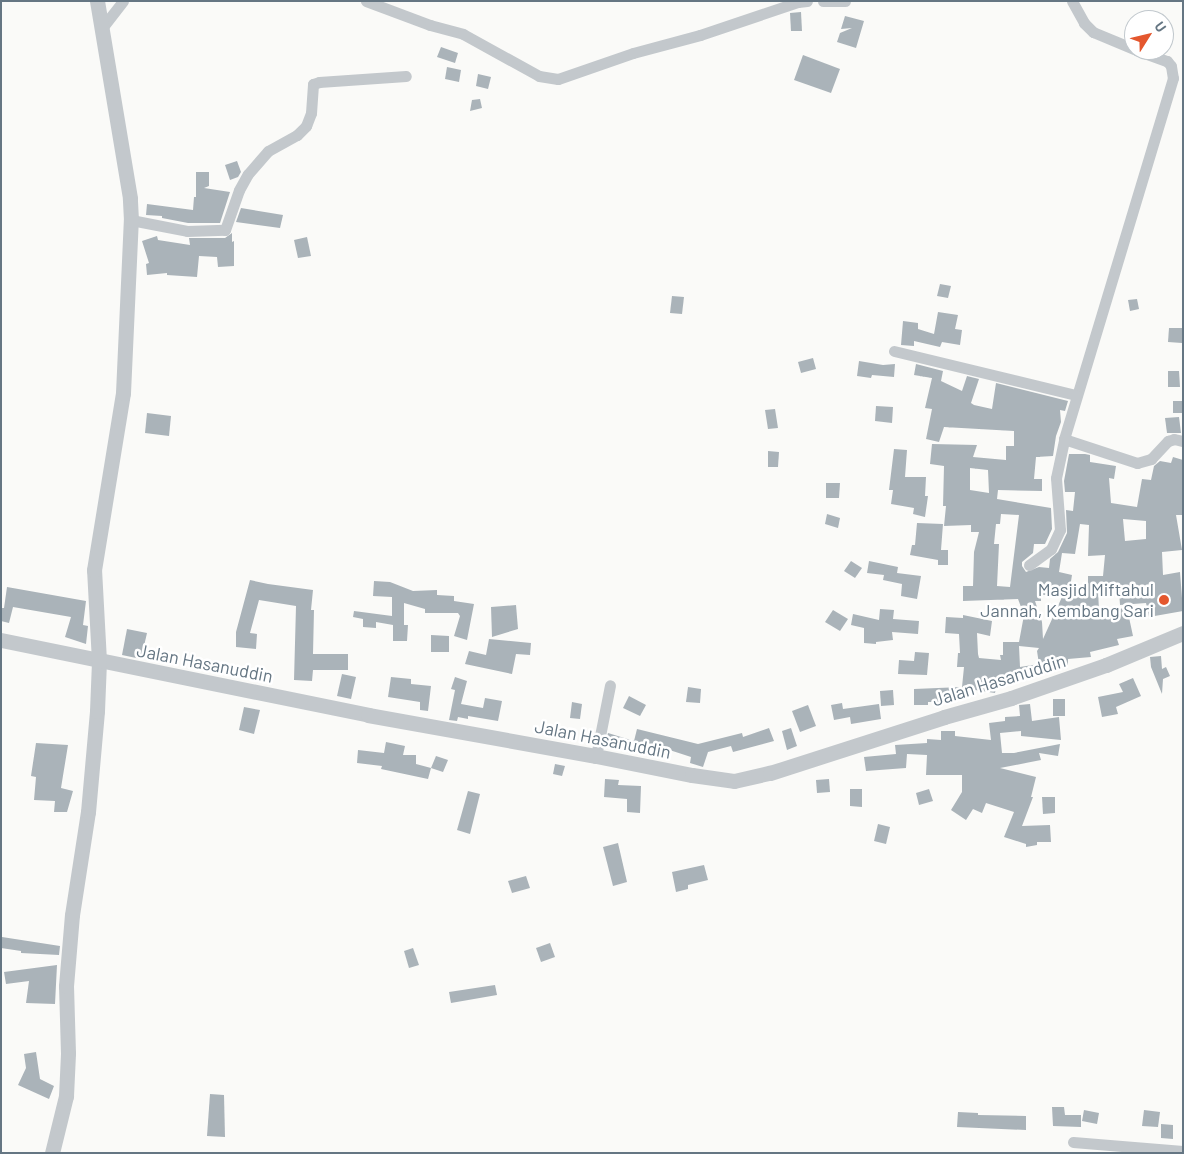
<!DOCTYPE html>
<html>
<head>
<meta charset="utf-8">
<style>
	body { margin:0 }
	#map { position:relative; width:1184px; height:1154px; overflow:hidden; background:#fafaf8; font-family:Barlow,sans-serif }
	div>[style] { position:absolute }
	.building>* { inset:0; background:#aab3b9 }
	.minor>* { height:11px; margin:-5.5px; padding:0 5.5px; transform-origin:5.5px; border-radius:5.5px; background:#c3c8cc }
	.tertiary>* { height:15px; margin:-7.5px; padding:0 7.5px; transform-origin:7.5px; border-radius:7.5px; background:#c3c8cc }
	.dots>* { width:14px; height:14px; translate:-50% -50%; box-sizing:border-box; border:2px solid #fff; border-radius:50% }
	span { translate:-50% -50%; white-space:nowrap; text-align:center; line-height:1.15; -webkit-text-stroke:5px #fff; paint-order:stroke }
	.poi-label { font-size:18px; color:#657683 }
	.right { translate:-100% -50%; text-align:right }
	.street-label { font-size:18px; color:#657683 }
	.frame { position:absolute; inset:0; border:2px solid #657683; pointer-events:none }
	.north { position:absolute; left:1124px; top:10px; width:50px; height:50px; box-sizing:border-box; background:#fff; border:1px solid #c1c8cd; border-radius:50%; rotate:54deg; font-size:14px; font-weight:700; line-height:20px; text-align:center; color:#657683 }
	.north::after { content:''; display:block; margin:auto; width:18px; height:22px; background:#e4572e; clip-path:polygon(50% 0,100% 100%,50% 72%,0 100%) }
</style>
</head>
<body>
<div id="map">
	<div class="building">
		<i style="clip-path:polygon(801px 12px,802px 31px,791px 31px,790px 13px)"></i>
		<i style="clip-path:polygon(845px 16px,864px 21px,856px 48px,837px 42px,840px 33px,852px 28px,841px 29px)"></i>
		<i style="clip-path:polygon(441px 47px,458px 53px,455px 63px,437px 57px)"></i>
		<i style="clip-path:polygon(803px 55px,840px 69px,831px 93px,794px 80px)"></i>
		<i style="clip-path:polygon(447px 67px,461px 70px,459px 82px,445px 79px)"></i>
		<i style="clip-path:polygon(478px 74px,491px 77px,488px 89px,476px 86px)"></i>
		<i style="clip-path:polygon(480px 99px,482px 108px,470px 111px,472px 100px)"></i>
		<i style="clip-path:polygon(237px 161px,241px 172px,238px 177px,230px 180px,225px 165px)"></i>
		<i style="clip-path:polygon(196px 172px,209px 172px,209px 186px,204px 188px,230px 192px,220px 223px,188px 223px,162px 218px,162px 216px,146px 215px,147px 204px,193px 210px,194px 197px,196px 197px)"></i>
		<i style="clip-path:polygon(241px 208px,283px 215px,280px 228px,236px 222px)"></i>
		<i style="clip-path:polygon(232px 233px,232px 242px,234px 241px,234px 266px,218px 267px,217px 257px,199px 256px,197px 277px,167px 275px,167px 273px,147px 275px,146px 264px,149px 263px,142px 241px,157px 236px,158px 240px,190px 245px,189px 238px,225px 238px)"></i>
		<i style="clip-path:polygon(307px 237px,311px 256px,298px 258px,294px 240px)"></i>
		<i style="clip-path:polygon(940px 284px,951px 286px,948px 298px,937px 296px)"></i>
		<i style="clip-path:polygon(672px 296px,684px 297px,682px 314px,670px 313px)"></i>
		<i style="clip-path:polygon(1137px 299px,1139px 309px,1130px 311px,1128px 300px)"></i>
		<i style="clip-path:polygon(938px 312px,958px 315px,955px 329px,962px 330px,960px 345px,942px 342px,940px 347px,914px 341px,914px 346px,901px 345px,903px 321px,918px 323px,918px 329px,934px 334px)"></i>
		<i style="clip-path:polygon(1169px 328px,1183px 328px,1182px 343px,1168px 342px)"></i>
		<i style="clip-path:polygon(813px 358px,816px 369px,801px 373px,798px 362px)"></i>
		<i style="clip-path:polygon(859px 361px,883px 365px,895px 364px,894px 377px,872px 375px,871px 378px,857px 376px)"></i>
		<i style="clip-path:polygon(evenodd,916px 364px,943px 371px,941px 381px,962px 391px,967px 376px,979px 379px,971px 403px,974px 405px,992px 409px,996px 383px,1068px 401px,1065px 411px,1060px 410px,1061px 422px,1056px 436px,1053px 456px,1036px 457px,1034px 479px,1042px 479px,1042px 491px,998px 490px,997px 499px,1051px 508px,1052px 529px,1045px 544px,1034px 544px,1033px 553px,1022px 562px,1022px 566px,1026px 572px,1039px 567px,1049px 568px,1050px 559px,1058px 552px,1067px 533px,1066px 510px,1073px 511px,1075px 492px,1065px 492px,1064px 481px,1069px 454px,1085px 454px,1090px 455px,1090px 462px,1116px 466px,1114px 479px,1109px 478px,1111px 503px,1137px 507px,1142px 479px,1151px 480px,1154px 466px,1160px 461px,1171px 463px,1173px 457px,1183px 460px,1183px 515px,1176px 515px,1182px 550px,1162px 552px,1163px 575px,1180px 572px,1183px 611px,1149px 617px,1146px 603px,1120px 605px,1119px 590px,1098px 589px,1099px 611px,1127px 608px,1133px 636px,1117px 639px,1119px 645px,1090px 652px,1091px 657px,1068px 659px,1068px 668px,997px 681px,995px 693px,975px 690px,976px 696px,952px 697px,952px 702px,928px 702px,928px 705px,914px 705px,914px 689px,962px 687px,964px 667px,957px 667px,958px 653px,960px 653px,959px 634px,945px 633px,946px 617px,963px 618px,963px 615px,992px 621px,990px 636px,977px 633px,978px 654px,979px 658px,1001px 660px,1000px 655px,1003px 655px,1003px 642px,1019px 642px,1024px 615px,1018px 599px,963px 601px,963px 586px,973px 586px,974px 552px,979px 532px,971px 532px,971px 525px,944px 526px,946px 506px,943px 506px,944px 466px,930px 464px,932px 444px,977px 445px,973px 457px,1006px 460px,1006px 446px,1014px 446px,1014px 431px,944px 427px,939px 442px,926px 439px,932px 409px,925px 408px,932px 378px,914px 375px,916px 364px,970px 468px,988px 470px,989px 493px,970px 490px,970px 468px,916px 364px,1001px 514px,1019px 515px,1010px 587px,997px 586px,999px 544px,994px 544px,996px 524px,1000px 524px,1001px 514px,916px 364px,1123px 519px,1146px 521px,1146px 539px,1125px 541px,1123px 519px,916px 364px,1080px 524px,1089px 525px,1088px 556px,1105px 555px,1103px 576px,1088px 576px,1088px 595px,1062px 597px,1043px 639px,1042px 622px,1035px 601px,1041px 601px,1041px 595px,1069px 594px,1072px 575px,1059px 572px,1062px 553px,1075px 554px,1080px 524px,916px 364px,1019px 646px,1039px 648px,1037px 651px,1039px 664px,1020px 667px,1019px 646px)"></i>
		<i style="clip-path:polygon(1168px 371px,1179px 371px,1180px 387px,1168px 387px)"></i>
		<i style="clip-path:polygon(1173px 401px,1183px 401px,1183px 413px,1173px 413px)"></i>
		<i style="clip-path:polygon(876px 406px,893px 407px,892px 423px,875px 421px)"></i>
		<i style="clip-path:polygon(775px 409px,778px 428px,768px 429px,765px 410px)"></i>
		<i style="clip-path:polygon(147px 413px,171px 416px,169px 436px,145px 433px)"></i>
		<i style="clip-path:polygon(1179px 417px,1181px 433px,1167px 433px,1165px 418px)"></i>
		<i style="clip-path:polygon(894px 449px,907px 450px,905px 477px,926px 477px,925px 496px,928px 496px,925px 517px,913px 514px,914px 508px,891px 504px,893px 490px,889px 490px)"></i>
		<i style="clip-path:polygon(768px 451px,779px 452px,778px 467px,768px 467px)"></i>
		<i style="clip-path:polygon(826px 483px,840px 483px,839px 498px,826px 498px)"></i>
		<i style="clip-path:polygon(827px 514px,840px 518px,838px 528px,825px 524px)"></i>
		<i style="clip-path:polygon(917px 523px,943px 524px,941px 550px,948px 550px,948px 565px,938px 565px,938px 560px,910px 555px,912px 545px,915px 545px)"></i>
		<i style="clip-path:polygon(851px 561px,862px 568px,855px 578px,844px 571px)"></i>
		<i style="clip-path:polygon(869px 561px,898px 567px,897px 573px,921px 576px,917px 599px,901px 596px,902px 584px,883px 580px,884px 575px,867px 573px)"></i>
		<i style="clip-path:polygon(250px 580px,268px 584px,313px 590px,311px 610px,314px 610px,313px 654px,348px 654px,348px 670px,313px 670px,312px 681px,294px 680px,296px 606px,259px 600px,250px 633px,257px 634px,256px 649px,236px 647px,236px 632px)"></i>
		<i style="clip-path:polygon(374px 581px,390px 582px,413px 591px,437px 590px,437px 595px,454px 596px,454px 601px,474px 604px,467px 640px,454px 636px,460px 616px,458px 613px,425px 613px,425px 609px,404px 603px,404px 625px,408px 625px,407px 641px,393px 641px,393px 625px,376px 622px,376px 628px,363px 627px,363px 619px,353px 617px,354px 611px,392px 616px,392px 597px,373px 596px)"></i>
		<i style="clip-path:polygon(7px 587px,86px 601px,83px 625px,88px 626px,86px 644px,65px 637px,71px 617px,13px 607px,9px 623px,1px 621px,1px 608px,4px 608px)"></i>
		<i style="clip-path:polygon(516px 605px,518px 629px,492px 637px,491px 607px)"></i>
		<i style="clip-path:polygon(880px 609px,894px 610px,893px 619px,919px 621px,918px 634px,892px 632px,893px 640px,876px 642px,876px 644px,864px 643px,864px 628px,851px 625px,853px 614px,879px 620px)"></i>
		<i style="clip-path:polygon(833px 610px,848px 619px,840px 631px,825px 622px)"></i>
		<i style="clip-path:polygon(127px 629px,147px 633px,141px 659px,122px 655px)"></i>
		<i style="clip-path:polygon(431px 635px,449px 636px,449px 652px,431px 652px)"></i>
		<i style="clip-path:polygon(489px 639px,531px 643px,530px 655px,516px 654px,512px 674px,465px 664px,469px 651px,486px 655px)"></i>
		<i style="clip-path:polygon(915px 652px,929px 653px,927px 675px,898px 674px,899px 660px,914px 661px)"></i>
		<i style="clip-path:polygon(1161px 656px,1162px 669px,1166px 667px,1170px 676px,1163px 679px,1162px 694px,1151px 667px,1150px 657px)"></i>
		<i style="clip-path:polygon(342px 674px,356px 677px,351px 699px,337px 696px)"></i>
		<i style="clip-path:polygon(391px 677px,411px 679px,411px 684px,431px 686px,428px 711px,420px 710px,420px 702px,388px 697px)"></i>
		<i style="clip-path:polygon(455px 677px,467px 681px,461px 704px,483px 708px,485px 698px,502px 701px,498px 721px,468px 716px,468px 719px,458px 717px,457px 721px,449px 720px,455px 690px,451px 689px)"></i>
		<i style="clip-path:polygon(1133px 678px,1141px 696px,1116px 707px,1118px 714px,1102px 717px,1098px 697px,1123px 692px,1119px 684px)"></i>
		<i style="clip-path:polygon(688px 687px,701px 689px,700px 703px,686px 702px)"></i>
		<i style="clip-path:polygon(893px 690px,894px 705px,881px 706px,880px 691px)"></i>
		<i style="clip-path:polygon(629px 696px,646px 705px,640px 716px,623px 708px)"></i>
		<i style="clip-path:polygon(1053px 699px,1065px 699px,1065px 716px,1053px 716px)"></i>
		<i style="clip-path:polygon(572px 702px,582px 704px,580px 719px,570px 718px)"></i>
		<i style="clip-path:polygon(842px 703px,843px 709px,879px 704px,881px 719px,851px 724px,850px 717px,834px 720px,831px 705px)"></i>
		<i style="clip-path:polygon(1030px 704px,1032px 721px,1059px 717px,1061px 740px,1021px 736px,1021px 731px,1000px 733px,1002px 753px,1014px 753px,1060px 744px,1058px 756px,1039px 753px,1041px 760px,1000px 768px,1036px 777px,1031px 797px,1033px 797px,1022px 826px,1050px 825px,1051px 842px,1037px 842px,1037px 845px,1026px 847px,1026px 844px,1004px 837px,1014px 812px,986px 803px,982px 813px,973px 809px,966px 820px,951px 810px,962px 792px,962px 775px,926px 775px,927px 755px,907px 754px,906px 768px,866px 771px,864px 757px,896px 754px,895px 745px,927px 743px,927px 739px,941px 740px,941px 731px,955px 731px,955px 736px,991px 740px,989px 723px,1005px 721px,1005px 717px,1020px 716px,1019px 705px)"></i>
		<i style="clip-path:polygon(808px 705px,816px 726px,800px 732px,792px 711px)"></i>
		<i style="clip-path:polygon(244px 707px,260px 710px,254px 734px,239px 730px)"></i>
		<i style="clip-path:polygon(769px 728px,774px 741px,733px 752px,731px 746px,708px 752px,703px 767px,690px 763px,691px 757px,645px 742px,644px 746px,640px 745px,639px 748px,606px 742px,608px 733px,634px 741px,637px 729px,698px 744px,742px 733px,743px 737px)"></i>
		<i style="clip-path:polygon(791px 728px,797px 746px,787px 750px,782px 731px)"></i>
		<i style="clip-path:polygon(386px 742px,405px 746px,403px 755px,416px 755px,416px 764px,431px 768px,428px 779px,381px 769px,382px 766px,357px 763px,358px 750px,384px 753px)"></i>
		<i style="clip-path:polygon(36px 743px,68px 745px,61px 788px,73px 791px,67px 812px,54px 812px,55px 801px,34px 800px,36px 777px,31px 776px)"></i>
		<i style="clip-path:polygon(436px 756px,448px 760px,443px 772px,431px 768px)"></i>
		<i style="clip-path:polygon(555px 764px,565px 766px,562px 776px,553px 774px)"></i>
		<i style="clip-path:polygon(605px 779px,619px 780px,618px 785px,641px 786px,640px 813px,627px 812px,627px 799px,604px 797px)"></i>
		<i style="clip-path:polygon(829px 779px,830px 792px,817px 793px,816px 780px)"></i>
		<i style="clip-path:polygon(850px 789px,862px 789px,862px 807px,850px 806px)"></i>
		<i style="clip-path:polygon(929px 789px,933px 801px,919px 805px,916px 793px)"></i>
		<i style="clip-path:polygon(468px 791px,480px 794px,470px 834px,457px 830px)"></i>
		<i style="clip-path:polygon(1042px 797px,1055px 797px,1055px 813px,1043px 814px)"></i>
		<i style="clip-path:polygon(878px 824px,890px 827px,886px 844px,874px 841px)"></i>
		<i style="clip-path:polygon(618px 843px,627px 882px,613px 886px,603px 847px)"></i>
		<i style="clip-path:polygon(704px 865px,708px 880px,688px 885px,688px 889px,676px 892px,672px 872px)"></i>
		<i style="clip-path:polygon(526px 876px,530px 888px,512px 893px,508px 881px)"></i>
		<i style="clip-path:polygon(2px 937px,60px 946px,59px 955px,21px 953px,21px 951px,1px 948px)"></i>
		<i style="clip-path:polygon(550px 943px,555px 957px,541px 962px,536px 948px)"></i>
		<i style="clip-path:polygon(413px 948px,419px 965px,409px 968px,404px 951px)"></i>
		<i style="clip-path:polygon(57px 965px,55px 1004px,26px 1003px,29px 981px,6px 984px,4px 972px)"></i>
		<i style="clip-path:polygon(495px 985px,497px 995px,451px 1003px,449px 992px)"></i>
		<i style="clip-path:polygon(36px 1052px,40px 1079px,54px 1086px,49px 1099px,18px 1085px,26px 1068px,24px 1054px)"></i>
		<i style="clip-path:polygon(210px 1094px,224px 1095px,225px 1137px,207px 1136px)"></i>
		<i style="clip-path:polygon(1052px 1107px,1064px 1107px,1065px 1115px,1081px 1115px,1081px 1127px,1053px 1126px)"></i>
		<i style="clip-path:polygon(1084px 1110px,1099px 1113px,1097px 1124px,1082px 1121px)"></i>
		<i style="clip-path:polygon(1144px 1110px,1160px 1112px,1158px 1127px,1142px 1126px)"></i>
		<i style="clip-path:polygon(958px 1112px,978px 1113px,978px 1115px,1026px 1116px,1026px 1130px,957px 1127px)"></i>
		<i style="clip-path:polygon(1161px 1124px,1173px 1125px,1173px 1139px,1161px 1138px)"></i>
	</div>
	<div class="minor">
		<i style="left:366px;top:1px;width:68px;rotate:20.6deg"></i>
		<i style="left:430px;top:25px;width:34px;rotate:15deg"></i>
		<i style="left:463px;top:34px;width:87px;rotate:28.9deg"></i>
		<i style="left:539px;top:76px;width:19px;rotate:9deg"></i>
		<i style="left:558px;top:79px;width:79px;rotate:-19.1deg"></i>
		<i style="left:633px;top:53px;width:69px;rotate:-15deg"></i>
		<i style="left:700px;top:35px;width:103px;rotate:-18.6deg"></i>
		<i style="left:798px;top:2px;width:9px;rotate:-6deg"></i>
		<i style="left:823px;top:1px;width:22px"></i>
		<i style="left:1072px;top:1px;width:25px;rotate:61deg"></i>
		<i style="left:1084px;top:23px;width:13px;rotate:45deg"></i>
		<i style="left:1093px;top:32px;width:44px;rotate:22.5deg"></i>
		<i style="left:102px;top:28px;width:34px;rotate:-52deg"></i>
		<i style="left:1136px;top:50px;width:33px;rotate:20deg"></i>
		<i style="left:1167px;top:61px;width:6px;rotate:51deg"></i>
		<i style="left:1171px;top:66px;width:12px;rotate:81deg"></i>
		<i style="left:1173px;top:78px;width:377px;rotate:106.8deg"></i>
		<i style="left:1064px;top:439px;width:77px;rotate:18.2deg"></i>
		<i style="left:1137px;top:463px;width:15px;rotate:-16deg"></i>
		<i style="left:1151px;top:459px;width:25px;rotate:-47deg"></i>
		<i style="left:1168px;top:441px;width:6px;rotate:-18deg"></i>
		<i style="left:1174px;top:439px;width:9px;rotate:13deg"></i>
		<i style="left:131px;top:220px;width:57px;rotate:11.1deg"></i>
		<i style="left:187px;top:231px;width:38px;rotate:-2deg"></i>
		<i style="left:225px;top:230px;width:42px;rotate:-70.7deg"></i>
		<i style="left:239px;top:190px;width:18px;rotate:-61deg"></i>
		<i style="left:248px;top:174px;width:30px;rotate:-49deg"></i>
		<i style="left:268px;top:151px;width:33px;rotate:-29deg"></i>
		<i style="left:297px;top:135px;width:13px;rotate:-45deg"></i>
		<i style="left:306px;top:126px;width:14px;rotate:-69deg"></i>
		<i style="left:311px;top:113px;width:29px;rotate:-86deg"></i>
		<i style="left:313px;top:84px;width:6px;rotate:-18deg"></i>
		<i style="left:319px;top:82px;width:87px;rotate:-3.9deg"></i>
		<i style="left:894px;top:351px;width:187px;rotate:13.6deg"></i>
		<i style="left:1029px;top:565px;width:27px;rotate:-36deg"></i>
		<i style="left:1051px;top:549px;width:21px;rotate:-65deg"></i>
		<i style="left:1060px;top:530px;width:52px;rotate:-94.4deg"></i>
		<i style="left:1056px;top:478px;width:40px;rotate:-78deg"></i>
		<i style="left:596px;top:756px;width:72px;rotate:-78.8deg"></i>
		<i style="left:1073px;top:1142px;width:110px;rotate:4.7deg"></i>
	</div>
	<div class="tertiary">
		<i style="left:1px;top:640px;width:375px;rotate:11.5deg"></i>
		<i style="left:368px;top:715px;width:232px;rotate:10.2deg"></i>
		<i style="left:596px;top:756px;width:98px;rotate:11.2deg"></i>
		<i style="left:692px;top:775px;width:42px;rotate:8.1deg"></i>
		<i style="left:734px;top:781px;width:37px;rotate:-13deg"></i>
		<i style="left:770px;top:773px;width:183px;rotate:-17.8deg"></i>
		<i style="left:944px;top:717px;width:70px;rotate:-15.8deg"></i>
		<i style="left:1011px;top:698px;width:101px;rotate:-19.2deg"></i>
		<i style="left:1106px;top:665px;width:83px;rotate:-22.6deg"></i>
		<i style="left:52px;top:1153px;width:59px;rotate:-76.2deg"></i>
		<i style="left:66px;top:1096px;width:43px;rotate:-87.3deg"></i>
		<i style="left:68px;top:1053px;width:67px;rotate:-91.7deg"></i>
		<i style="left:66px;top:986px;width:71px;rotate:-85.2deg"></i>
		<i style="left:72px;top:915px;width:104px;rotate:-81.2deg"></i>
		<i style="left:88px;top:812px;width:101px;rotate:-84.9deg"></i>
		<i style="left:97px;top:711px;width:50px;rotate:-87.7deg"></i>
		<i style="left:99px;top:661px;width:91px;rotate:-93.1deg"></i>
		<i style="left:94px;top:570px;width:179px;rotate:-80.7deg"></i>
		<i style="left:123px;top:393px;width:173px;rotate:-87.4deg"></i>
		<i style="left:131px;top:220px;width:22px;rotate:-93deg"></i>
		<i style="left:130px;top:198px;width:200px;rotate:-99.5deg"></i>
	</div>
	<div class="dots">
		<i style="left:1164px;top:600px;background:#e4572e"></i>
	</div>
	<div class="poi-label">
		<span class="right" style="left:1154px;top:600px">Masjid Miftahul<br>Jannah, Kembang Sari</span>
	</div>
	<div class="street-label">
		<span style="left:205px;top:663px;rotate:11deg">Jalan Hasanuddin</span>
		<span style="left:999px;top:680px;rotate:-17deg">Jalan Hasanuddin</span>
		<span style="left:603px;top:739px;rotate:11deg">Jalan Hasanuddin</span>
	</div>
	<div class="frame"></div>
	<div class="north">U</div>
</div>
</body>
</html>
